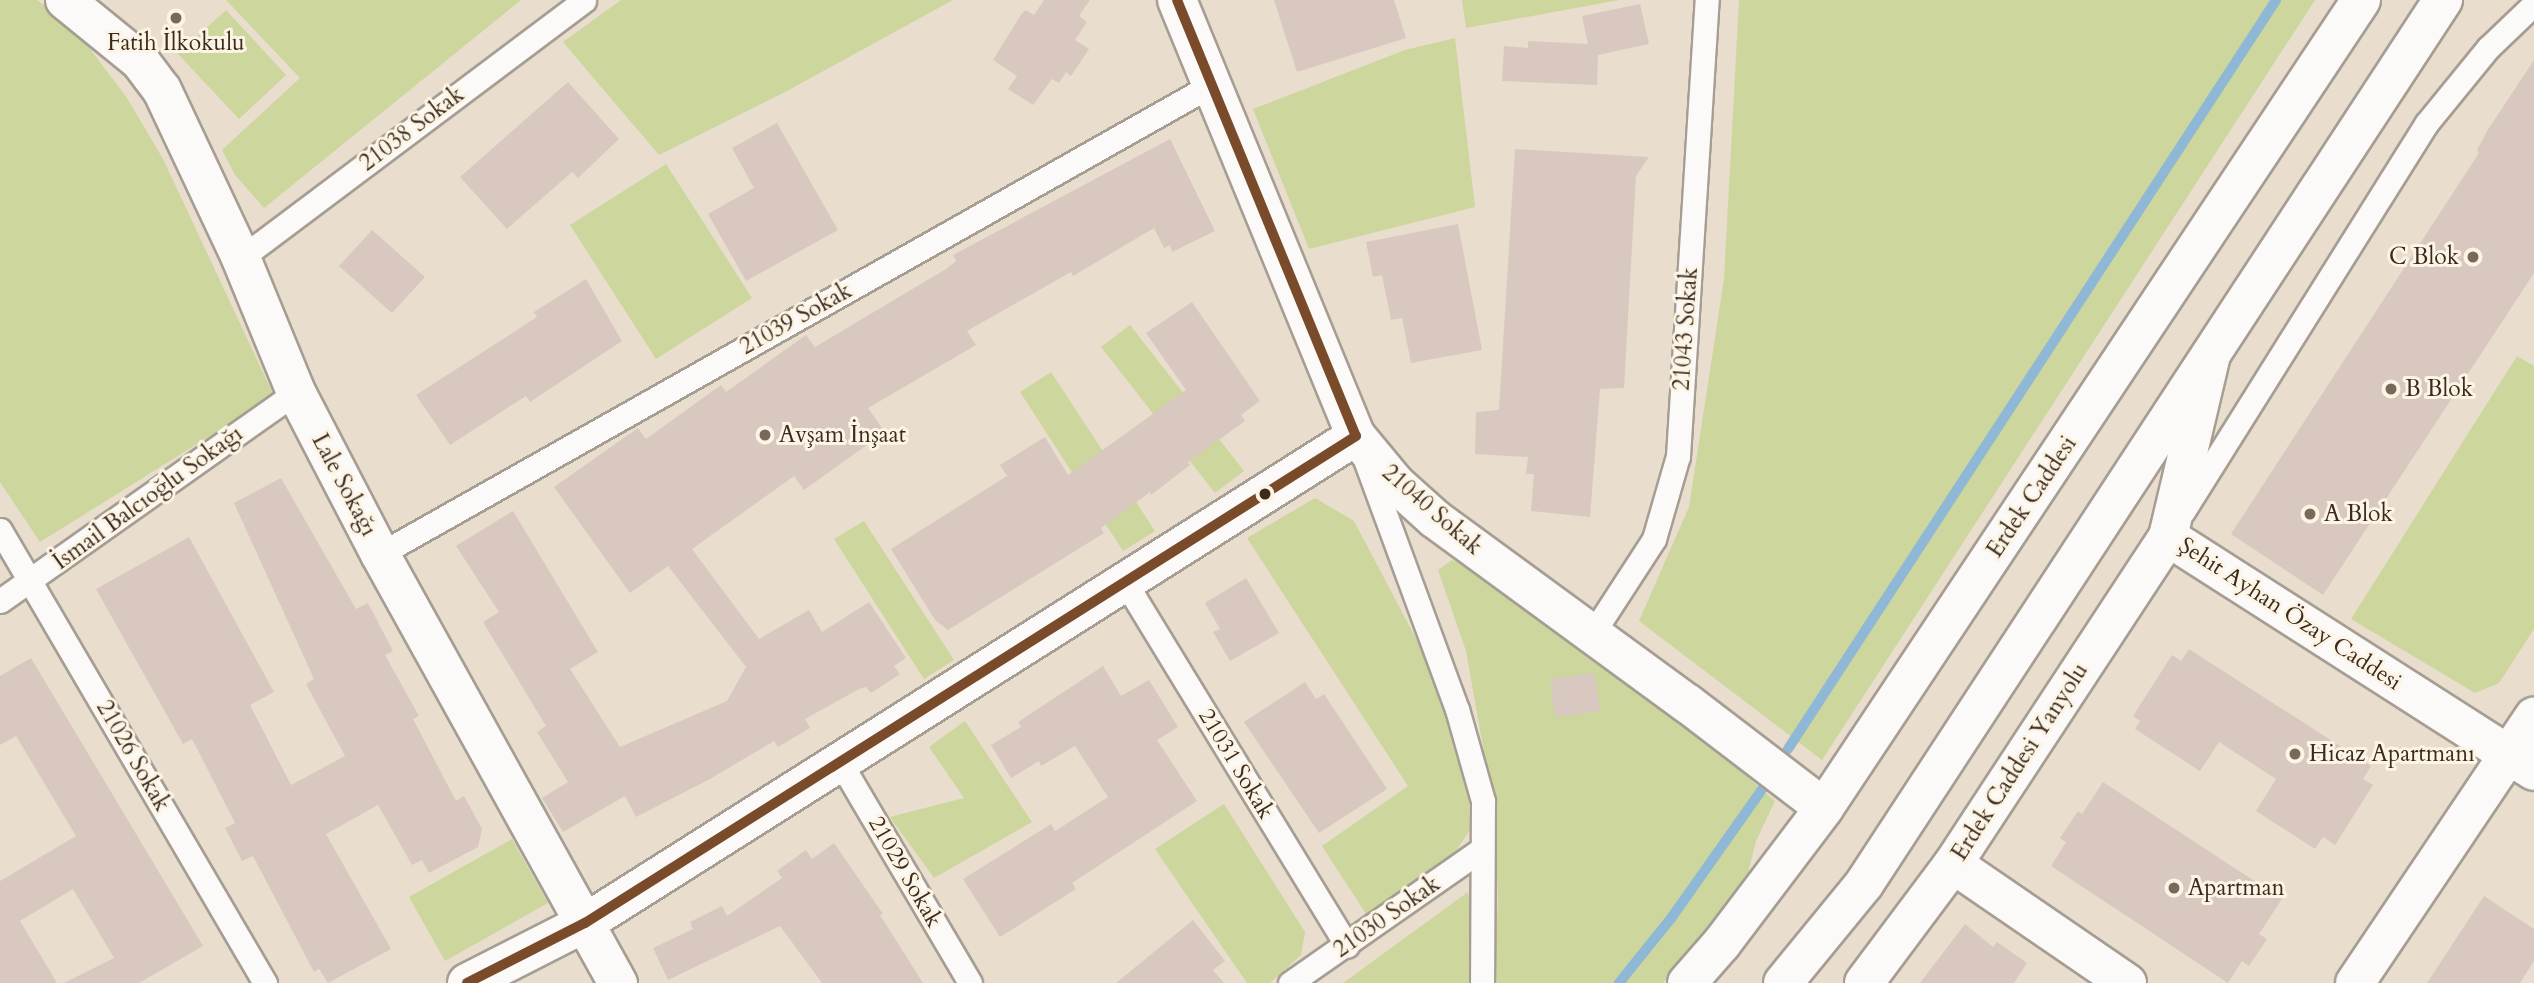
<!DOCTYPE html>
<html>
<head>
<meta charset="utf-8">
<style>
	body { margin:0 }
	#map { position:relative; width:2534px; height:983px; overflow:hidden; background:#e9ddcd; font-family:Cardo,serif }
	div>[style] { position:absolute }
	.green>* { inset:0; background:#ccd69d }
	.stream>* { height:10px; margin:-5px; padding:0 5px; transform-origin:5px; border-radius:5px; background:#8fb7d6 }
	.building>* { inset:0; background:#d9c8c0 }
	.roads { filter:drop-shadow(2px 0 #a69d93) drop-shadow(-2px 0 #a69d93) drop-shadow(0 2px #a69d93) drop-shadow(0 -2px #a69d93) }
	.lane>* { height:23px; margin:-11.5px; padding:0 11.5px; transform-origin:11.5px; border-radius:11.5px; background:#fcfaf8 }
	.street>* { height:38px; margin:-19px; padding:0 19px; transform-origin:19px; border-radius:19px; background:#fcfaf8 }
	.secondary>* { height:38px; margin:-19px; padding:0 19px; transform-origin:19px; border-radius:19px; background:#fcfaf8 }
	.highway>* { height:38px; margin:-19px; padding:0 19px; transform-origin:19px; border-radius:19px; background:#fcfaf8 }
	.bus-1>* { height:10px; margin:-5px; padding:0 5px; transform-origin:5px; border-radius:5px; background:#7a4b2a }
	.dots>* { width:19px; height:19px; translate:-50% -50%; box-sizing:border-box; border:4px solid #fcf5e5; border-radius:50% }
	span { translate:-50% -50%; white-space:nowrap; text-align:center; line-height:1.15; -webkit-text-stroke:6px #fcf5e5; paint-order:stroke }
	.poi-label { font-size:23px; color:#3b2a1e }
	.right { translate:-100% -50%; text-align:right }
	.left { translate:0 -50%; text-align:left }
	.street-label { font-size:23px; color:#3b2a1e }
</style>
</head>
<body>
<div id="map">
	<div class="green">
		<i style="clip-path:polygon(0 0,37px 0,75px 29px,127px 98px,163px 159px,274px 396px,40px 542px,0 482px)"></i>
		<i style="clip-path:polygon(226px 0,521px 0,264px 208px,235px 175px,222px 150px,300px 78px)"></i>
		<i style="clip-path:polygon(621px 0,953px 0,785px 92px,659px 155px,563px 42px)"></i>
		<i style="clip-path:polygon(1462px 0,1619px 0,1466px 28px)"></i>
		<i style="clip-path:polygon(1739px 0,2315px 0,1822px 760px,1639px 621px,1689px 507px,1724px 279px)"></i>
		<i style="clip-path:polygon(226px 10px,286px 75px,239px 119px,178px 54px)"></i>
		<i style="clip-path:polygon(1455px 38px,1475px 207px,1309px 249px,1253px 109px,1405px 50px)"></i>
		<i style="clip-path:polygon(666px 164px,752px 298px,656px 359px,570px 225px)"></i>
		<i style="clip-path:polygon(1130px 325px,1244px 471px,1215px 493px,1101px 347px)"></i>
		<i style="clip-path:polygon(2517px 356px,2534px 366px,2534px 629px,2499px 683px,2475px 693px,2351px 619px)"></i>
		<i style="clip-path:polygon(1051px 372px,1155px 531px,1123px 551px,1020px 392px)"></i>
		<i style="clip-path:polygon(1315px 498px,1354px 521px,1423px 652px,1469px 785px,1470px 830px,1453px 855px,1368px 917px,1322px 846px,1408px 786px,1247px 538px)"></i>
		<i style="clip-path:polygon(864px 521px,954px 660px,924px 679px,834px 539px)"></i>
		<i style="clip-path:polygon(1452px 560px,1469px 568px,1632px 676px,1775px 801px,1756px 841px,1747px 877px,1735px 901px,1663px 983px,1494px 983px,1498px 900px,1494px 809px,1466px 651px,1438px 570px)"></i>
		<i style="clip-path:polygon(965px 721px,1032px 822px,934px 878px,890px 817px,964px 798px,929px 747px)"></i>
		<i style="clip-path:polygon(1224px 804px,1305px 932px,1301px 955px,1270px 983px,1247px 983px,1155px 849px)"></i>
		<i style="clip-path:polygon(512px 839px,548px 903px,445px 961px,409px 897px)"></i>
		<i style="clip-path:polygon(1468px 892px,1475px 932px,1470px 983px,1343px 983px)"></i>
	</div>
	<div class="stream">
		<i style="left:1788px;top:749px;width:894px;rotate:-56.91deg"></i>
		<i style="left:1619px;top:983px;width:85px;rotate:-51.2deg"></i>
		<i style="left:1672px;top:917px;width:158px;rotate:-54.8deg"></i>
	</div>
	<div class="building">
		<i style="clip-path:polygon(1044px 0,1090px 0,1079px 16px,1087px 22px,1075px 40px,1089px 49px,1071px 76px,1066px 72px,1059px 83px,1052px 79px,1033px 105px,1008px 89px,1017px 76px,993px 60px,1022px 13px,1026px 10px,1034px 15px)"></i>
		<i style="clip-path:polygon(1274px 0,1394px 0,1406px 38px,1297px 72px)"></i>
		<i style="clip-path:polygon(1640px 4px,1649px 44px,1598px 55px,1597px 85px,1502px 81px,1504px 46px,1528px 48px,1528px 41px,1588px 44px,1582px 16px)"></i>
		<i style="clip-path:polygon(2534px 60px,2534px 273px,2323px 595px,2231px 534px,2479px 153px,2477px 150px,2487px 131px)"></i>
		<i style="clip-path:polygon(568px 82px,619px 139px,578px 178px,572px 172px,507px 229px,460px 177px)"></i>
		<i style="clip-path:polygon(777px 123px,838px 230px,746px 281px,708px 214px,754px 188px,732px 148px)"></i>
		<i style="clip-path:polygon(1170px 139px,1215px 231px,1172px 252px,1170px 245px,1164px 248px,1154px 228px,1073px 276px,1071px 272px,967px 331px,976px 345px,868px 408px,885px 432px,804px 490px,794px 476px,692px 549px,759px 639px,809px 610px,822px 632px,869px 602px,906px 658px,894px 666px,900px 674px,871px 693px,866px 687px,859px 689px,805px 719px,810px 728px,778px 747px,774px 741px,710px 779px,636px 817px,625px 796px,563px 832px,542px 798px,568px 782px,537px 732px,546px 726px,483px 622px,499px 612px,456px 546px,513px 511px,598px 652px,570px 669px,620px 747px,727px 701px,746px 667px,668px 566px,630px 593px,554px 487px,638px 428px,646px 439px,721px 385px,726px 392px,806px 335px,815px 347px,946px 269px,956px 261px,953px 255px)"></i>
		<i style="clip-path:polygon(1515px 149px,1649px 157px,1636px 176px,1624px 388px,1600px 389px,1590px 517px,1531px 511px,1534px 474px,1526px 474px,1528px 457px,1475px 454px,1476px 412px,1499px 410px)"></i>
		<i style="clip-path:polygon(1458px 224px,1482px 350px,1411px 363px,1402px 318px,1391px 320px,1382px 275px,1373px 277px,1366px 242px)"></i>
		<i style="clip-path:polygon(372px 230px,425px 277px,392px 313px,339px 266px)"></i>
		<i style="clip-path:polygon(586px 279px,622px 341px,530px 402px,526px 396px,450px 445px,416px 395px,537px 317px,534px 312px)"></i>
		<i style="clip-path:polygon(1192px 302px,1260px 401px,1241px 415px,1245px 421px,1188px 462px,1190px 465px,1151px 495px,1150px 492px,1101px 528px,1104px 533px,948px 630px,935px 620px,891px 549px,1007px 476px,1000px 465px,1045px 437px,1068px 475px,1186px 390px,1146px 333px)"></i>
		<i style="clip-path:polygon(281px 478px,356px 609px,368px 603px,393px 651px,385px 655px,419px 716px,413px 719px,456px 801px,464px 796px,482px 829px,478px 847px,429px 873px,422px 860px,412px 865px,378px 805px,326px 834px,391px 949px,328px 983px,319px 969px,314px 972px,253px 856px,242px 861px,225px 828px,235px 823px,192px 739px,183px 744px,96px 589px,189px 537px,274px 692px,250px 705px,291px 785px,345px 756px,306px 684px,314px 679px,234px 503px)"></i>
		<i style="clip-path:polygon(1246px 578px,1279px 633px,1230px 661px,1213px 632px,1220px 629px,1205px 603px)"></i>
		<i style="clip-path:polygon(2189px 649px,2371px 766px,2363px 779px,2373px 785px,2335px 845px,2323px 837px,2315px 849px,2256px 811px,2276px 779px,2219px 742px,2200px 771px,2135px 729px,2140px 721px,2133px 716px,2172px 655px,2181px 661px)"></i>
		<i style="clip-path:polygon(31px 658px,203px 946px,139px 983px,64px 983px,114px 958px,73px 889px,20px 921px,57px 983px,0 983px,0 881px,76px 836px,16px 736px,0 745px,0 676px)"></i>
		<i style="clip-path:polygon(1103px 666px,1121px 696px,1149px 680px,1178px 727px,1157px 740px,1197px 801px,1072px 883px,1076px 889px,1000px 937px,963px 879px,1051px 824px,1055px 831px,1108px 797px,1075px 746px,1041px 766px,1039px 761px,1011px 778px,991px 745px,1021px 727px,1018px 722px)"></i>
		<i style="clip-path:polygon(1595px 673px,1600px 711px,1555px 717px,1550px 679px)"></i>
		<i style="clip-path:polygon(1305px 682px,1316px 699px,1324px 694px,1387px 789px,1319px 833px,1244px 722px)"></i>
		<i style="clip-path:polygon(2103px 782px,2282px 899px,2259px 934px,2267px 939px,2249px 966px,2242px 961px,2228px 983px,2051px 866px,2066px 842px,2060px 838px,2078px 811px,2082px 814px)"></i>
		<i style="clip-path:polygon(834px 843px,883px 914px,880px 915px,923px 983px,822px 983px,780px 926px,668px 980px,653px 948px,693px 929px,690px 922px,722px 906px,727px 916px,782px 878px,777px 871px,806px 850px,812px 859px)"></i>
		<i style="clip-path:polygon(2484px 896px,2534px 929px,2534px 961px,2520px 983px,2427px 983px)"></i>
		<i style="clip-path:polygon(1193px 920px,1225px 961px,1213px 970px,1224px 983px,1116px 983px)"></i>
		<i style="clip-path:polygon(1965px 924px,1993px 947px,1997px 942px,2027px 963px,2014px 983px,1920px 983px)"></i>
	</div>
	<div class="roads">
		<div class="lane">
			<i style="left:241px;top:258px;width:429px;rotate:-36.9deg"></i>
			<i style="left:1366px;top:462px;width:263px;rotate:69.8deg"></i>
			<i style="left:1457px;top:709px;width:96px;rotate:74.2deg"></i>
			<i style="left:1483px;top:801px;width:182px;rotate:90.3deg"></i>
			<i style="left:2184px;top:510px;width:456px;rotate:-57.9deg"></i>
			<i style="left:2426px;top:124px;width:98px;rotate:-50.8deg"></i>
			<i style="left:2488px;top:48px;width:64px;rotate:-43.7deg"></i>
			<i style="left:0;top:530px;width:525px;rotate:59.67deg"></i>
			<i style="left:380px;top:554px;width:956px;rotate:-29.43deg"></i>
			<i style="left:1125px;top:582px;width:426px;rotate:58.6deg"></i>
			<i style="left:0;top:601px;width:362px;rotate:-35.2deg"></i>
			<i style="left:1591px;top:636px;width:116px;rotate:-57deg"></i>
			<i style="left:1654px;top:539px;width:86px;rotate:-73.9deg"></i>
			<i style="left:1678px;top:456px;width:457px;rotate:-86.4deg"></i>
			<i style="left:840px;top:762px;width:256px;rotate:59.5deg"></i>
			<i style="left:1290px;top:983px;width:234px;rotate:-34.9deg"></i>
		</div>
		<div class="street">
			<i style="left:65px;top:0;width:97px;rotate:39.1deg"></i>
			<i style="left:140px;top:61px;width:36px;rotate:53deg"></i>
			<i style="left:162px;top:90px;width:186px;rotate:64.8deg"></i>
			<i style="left:241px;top:258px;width:145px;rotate:67.7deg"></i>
			<i style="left:296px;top:392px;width:182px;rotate:62.6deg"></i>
			<i style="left:380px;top:554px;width:491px;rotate:61deg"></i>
			<i style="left:1953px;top:864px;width:211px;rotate:34.4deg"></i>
			<i style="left:467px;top:983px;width:132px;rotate:-27deg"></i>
			<i style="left:585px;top:923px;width:912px;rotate:-32.28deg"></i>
			<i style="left:1864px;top:983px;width:149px;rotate:-53.2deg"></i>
			<i style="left:1953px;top:864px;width:391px;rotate:-56.7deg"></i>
			<i style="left:2355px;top:983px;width:321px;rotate:-56.1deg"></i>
		</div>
		<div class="secondary">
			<i style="left:1177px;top:0;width:471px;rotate:67.7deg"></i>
			<i style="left:1356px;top:436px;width:61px;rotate:50.3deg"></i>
			<i style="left:1395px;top:483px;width:54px;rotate:42deg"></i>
			<i style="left:1435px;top:519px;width:313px;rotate:36.2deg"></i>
			<i style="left:1688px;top:704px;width:171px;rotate:37.4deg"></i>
			<i style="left:2210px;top:359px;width:183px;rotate:103.3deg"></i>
			<i style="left:2168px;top:537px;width:434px;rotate:32.6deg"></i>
		</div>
		<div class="highway">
			<i style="left:1687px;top:983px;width:53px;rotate:-48.8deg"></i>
			<i style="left:1722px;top:943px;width:169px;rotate:-52.9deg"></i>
			<i style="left:1824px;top:808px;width:970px;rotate:-56.39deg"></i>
			<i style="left:1783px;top:983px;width:128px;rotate:-50.7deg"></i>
			<i style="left:1864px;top:884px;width:1057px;rotate:-56.78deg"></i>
		</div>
	</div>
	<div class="bus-1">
		<i style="left:1177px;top:0;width:471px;rotate:67.7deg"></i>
		<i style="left:467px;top:983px;width:132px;rotate:-27deg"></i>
		<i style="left:585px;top:923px;width:912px;rotate:-32.28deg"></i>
	</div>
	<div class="dots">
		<i style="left:176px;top:18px;background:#78695b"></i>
		<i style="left:2473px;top:257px;background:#78695b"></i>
		<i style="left:2391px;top:389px;background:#78695b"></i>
		<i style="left:765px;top:435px;background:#78695b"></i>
		<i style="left:1265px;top:494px;background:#3b2a1e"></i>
		<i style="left:2310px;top:514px;background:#78695b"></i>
		<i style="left:2295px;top:754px;background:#78695b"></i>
		<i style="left:2174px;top:888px;background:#78695b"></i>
	</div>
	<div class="poi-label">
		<span style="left:176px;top:43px">Fatih İlkokulu</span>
		<span class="right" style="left:2459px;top:257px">C Blok</span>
		<span class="left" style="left:2405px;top:389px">B Blok</span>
		<span class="left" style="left:779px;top:435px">Avşam İnşaat</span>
		<span class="left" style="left:2324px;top:514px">A Blok</span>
		<span class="left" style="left:2309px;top:754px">Hicaz Apartmanı</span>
		<span class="left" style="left:2188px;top:888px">Apartman</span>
	</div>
	<div class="street-label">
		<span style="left:412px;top:129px;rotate:-37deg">21038 Sokak</span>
		<span style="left:796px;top:319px;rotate:-29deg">21039 Sokak</span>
		<span style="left:1686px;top:329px;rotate:-86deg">21043 Sokak</span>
		<span style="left:344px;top:485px;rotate:62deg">Lale Sokağı</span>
		<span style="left:2032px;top:497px;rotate:-56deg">Erdek Caddesi</span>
		<span style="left:148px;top:498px;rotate:-36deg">İsmail Balcıoğlu Sokağı</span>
		<span style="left:1432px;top:510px;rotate:41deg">21040 Sokak</span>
		<span style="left:2290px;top:614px;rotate:33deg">Şehit Ayhan Özay Caddesi</span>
		<span style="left:133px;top:756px;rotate:60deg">21026 Sokak</span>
		<span style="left:2020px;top:762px;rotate:-57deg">Erdek Caddesi Yanyolu</span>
		<span style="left:1236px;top:764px;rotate:59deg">21031 Sokak</span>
		<span style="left:905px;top:872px;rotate:60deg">21029 Sokak</span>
		<span style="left:1387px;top:917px;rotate:-35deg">21030 Sokak</span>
	</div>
</div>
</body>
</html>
